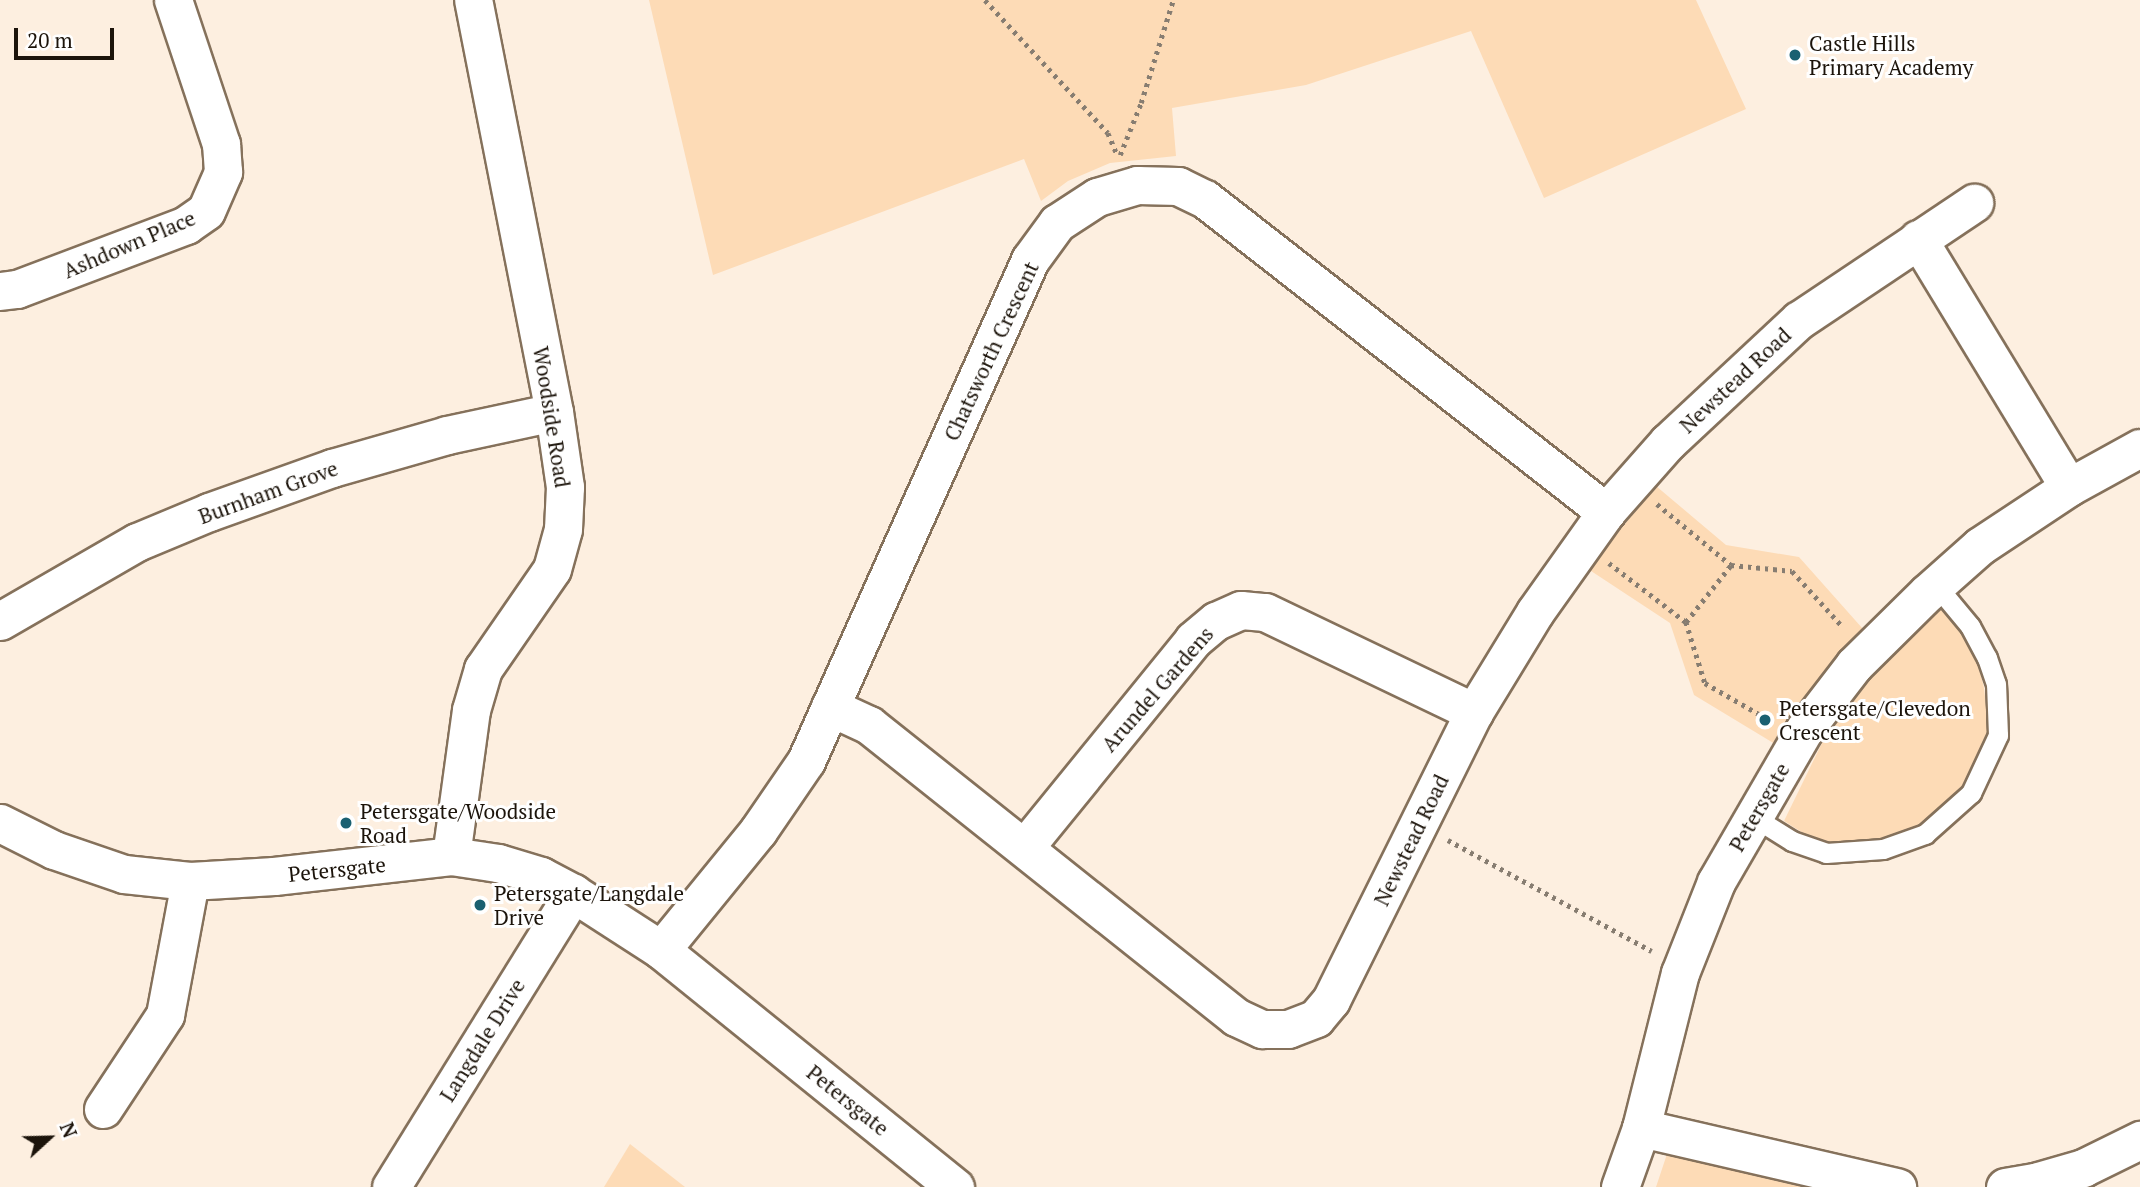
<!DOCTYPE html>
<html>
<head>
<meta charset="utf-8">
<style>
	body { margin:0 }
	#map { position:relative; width:2140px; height:1187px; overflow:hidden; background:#fdefe0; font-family:"PT Serif",serif }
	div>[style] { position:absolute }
	.green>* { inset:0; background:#fddbb6 }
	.path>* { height:4.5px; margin-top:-2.25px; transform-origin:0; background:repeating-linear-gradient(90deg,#877d71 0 3.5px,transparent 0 8.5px) }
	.roads { filter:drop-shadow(2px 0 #85715b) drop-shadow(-2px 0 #85715b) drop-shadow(0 2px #85715b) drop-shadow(0 -2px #85715b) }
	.lane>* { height:19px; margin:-9.5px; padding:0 9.5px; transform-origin:9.5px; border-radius:9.5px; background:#fff }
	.street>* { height:37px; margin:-18.5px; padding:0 18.5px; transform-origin:18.5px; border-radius:18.5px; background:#fff }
	.dots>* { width:19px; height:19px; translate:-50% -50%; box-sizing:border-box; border:4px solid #fff; border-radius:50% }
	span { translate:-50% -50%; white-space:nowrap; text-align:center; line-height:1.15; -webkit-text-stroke:6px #fff; paint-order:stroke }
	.poi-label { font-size:21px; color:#1c140b }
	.left { translate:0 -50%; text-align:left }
	.street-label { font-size:21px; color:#1c140b }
	.north { position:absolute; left:14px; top:1103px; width:70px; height:70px; -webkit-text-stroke:5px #fff; paint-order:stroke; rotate:68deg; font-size:19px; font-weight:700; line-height:28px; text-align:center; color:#1c140b }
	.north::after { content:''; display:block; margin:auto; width:24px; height:32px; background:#1c140b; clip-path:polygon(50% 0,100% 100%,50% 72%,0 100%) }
	.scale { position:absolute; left:14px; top:28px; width:100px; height:32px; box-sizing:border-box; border:4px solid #1c140b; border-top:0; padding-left:9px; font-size:21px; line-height:24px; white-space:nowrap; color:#1c140b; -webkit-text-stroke:5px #fff; paint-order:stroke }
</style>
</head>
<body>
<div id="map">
	<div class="green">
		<i style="clip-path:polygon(649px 0,1696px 0,1746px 109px,1544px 198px,1471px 31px,1306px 85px,1172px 108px,1176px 156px,1110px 163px,1068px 181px,1041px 201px,1024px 159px,713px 275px)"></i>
		<i style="clip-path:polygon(1656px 486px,1726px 545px,1799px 557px,1863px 629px,1775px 744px,1694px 695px,1670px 623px,1588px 569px)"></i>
		<i style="clip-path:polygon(1941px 603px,1977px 658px,1984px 688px,1989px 730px,1977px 766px,1953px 805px,1924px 827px,1888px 837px,1837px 844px,1814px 840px,1784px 821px,1840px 706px)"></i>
		<i style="clip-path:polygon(630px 1144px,685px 1187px,604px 1187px)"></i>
		<i style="clip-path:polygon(1667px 1154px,1816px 1187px,1656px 1187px)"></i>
	</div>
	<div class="path">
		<i style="left:985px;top:0;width:181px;rotate:47.2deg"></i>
		<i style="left:1108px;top:133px;width:23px;rotate:67deg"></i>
		<i style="left:1120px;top:155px;width:56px;rotate:-68deg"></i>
		<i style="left:1141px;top:103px;width:108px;rotate:-72.7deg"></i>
		<i style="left:1657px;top:504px;width:96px;rotate:39.5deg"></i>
		<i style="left:1731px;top:565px;width:61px;rotate:5.6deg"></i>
		<i style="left:1792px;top:571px;width:76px;rotate:47.7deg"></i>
		<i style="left:1609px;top:563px;width:97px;rotate:37.5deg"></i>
		<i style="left:1686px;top:622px;width:64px;rotate:72.7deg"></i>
		<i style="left:1705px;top:683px;width:76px;rotate:29.9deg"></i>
		<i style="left:1686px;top:622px;width:73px;rotate:-51.7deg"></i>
		<i style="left:1448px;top:840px;width:232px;rotate:28.6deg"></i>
	</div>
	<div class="roads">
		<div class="lane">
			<i style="left:1752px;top:816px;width:47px;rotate:32deg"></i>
			<i style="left:1792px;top:841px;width:36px;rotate:19deg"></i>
			<i style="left:1826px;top:853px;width:57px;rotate:-4deg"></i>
			<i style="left:1883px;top:849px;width:45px;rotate:-19.7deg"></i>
			<i style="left:1925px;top:834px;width:62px;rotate:-41.7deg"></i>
			<i style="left:1971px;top:793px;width:64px;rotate:-65deg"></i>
			<i style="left:1998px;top:735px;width:51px;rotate:-92.2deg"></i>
			<i style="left:1996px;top:684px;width:28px;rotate:-109deg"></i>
			<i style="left:1987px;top:658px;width:36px;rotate:-118deg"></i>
			<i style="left:1970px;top:626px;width:53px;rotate:-129.7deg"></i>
		</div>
		<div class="street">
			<i style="left:1918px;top:239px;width:290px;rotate:58.7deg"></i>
			<i style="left:0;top:291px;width:17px;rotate:-7deg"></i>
			<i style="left:17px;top:289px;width:181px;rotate:-20.7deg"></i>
			<i style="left:186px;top:225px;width:24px;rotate:-35deg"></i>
			<i style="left:206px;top:211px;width:43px;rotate:-66.4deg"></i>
			<i style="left:223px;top:172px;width:28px;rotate:-94deg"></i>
			<i style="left:221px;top:144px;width:152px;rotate:-108.4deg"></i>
			<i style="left:0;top:621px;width:158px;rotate:-30deg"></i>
			<i style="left:137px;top:542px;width:78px;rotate:-22.6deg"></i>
			<i style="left:209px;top:512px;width:131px;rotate:-19.7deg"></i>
			<i style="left:332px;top:468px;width:120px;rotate:-16deg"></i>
			<i style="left:447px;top:435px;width:109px;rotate:-12.1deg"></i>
			<i style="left:830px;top:707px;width:43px;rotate:24.8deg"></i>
			<i style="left:869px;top:725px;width:469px;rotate:38.5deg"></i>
			<i style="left:1236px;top:1017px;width:29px;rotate:25deg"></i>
			<i style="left:1262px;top:1029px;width:26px"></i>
			<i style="left:1288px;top:1029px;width:30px;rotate:-21deg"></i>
			<i style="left:1316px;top:1018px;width:23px;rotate:-50deg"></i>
			<i style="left:1331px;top:1000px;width:322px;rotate:-63.6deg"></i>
			<i style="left:1474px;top:712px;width:117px;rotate:-58.6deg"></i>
			<i style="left:1535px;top:612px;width:123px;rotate:-54.6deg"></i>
			<i style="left:1606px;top:512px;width:94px;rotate:-48.5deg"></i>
			<i style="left:1668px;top:442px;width:179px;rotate:-43deg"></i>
			<i style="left:1799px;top:320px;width:211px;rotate:-33.8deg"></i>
			<i style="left:0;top:823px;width:60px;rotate:26.6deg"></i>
			<i style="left:54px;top:850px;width:74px;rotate:18.9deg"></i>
			<i style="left:124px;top:874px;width:66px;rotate:6.1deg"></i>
			<i style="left:190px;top:881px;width:84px;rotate:-3.4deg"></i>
			<i style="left:274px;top:876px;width:178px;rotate:-6.4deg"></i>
			<i style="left:451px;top:856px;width:48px;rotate:8.5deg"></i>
			<i style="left:498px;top:863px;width:45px;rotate:16.8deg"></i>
			<i style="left:541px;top:876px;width:36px;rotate:28deg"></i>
			<i style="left:573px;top:893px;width:105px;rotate:32.9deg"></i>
			<i style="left:661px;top:950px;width:378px;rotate:38.9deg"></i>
			<i style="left:1025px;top:847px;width:267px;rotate:-50.9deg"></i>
			<i style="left:1193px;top:640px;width:30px;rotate:-40deg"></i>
			<i style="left:1216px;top:621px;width:27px;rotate:-24deg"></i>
			<i style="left:1241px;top:610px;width:24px;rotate:5deg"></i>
			<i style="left:1265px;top:612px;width:232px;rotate:25.6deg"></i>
			<i style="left:451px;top:856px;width:147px;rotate:-82.2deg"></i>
			<i style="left:471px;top:710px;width:43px;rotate:-73.7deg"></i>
			<i style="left:483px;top:669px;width:121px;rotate:-55.4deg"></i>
			<i style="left:552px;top:569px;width:41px;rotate:-74.6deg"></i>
			<i style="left:563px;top:529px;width:42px;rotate:-87.3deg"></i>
			<i style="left:565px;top:487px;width:76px;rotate:-98.3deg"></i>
			<i style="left:554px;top:412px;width:420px;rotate:-101.1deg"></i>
			<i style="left:661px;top:950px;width:154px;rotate:-50.8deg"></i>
			<i style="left:758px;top:831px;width:85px;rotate:-55.6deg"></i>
			<i style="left:806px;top:761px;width:549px;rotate:-65.91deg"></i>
			<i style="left:1030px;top:260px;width:46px;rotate:-53.9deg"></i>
			<i style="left:1057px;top:223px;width:48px;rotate:-33deg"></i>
			<i style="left:1097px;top:197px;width:42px;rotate:-16.7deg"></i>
			<i style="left:1137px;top:185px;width:41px;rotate:1.4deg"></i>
			<i style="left:1178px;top:186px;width:30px;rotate:26deg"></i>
			<i style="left:1205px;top:199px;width:509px;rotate:37.97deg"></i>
			<i style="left:103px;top:1109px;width:113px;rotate:-56.6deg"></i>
			<i style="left:165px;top:1015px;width:136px;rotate:-79.4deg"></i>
			<i style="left:1641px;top:1128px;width:263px;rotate:13deg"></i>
			<i style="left:391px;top:1187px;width:346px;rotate:-58.2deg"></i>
			<i style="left:1620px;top:1187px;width:63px;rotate:-70.4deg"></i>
			<i style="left:1641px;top:1128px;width:160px;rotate:-75.9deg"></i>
			<i style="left:1680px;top:973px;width:98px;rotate:-68.4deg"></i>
			<i style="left:1716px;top:882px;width:176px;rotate:-59.9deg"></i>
			<i style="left:1804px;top:730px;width:82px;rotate:-52.4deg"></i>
			<i style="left:1854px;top:665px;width:103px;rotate:-44.6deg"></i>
			<i style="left:1927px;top:593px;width:71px;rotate:-41.6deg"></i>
			<i style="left:1980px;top:546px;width:107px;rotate:-33.5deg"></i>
			<i style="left:2069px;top:487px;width:81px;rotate:-28.8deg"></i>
			<i style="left:2005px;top:1187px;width:34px;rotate:-10deg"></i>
			<i style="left:2038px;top:1181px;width:47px;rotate:-16.1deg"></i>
			<i style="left:2083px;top:1168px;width:64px;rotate:-26.2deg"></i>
		</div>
	</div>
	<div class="dots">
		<i style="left:1795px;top:55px;background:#1a6071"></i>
		<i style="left:1765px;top:720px;background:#1a6071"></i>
		<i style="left:346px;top:823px;background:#1a6071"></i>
		<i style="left:480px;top:905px;background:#1a6071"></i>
	</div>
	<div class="poi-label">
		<span class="left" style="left:1809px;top:55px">Castle Hills<br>Primary Academy</span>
		<span class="left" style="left:1779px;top:720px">Petersgate/Clevedon<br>Crescent</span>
		<span class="left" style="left:360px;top:823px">Petersgate/Woodside<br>Road</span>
		<span class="left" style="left:494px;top:905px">Petersgate/Langdale<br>Drive</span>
	</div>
	<div class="street-label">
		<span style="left:129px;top:244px;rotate:-23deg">Ashdown Place</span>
		<span style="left:991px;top:351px;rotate:-65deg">Chatsworth Crescent</span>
		<span style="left:1735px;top:380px;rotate:-43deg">Newstead Road</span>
		<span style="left:552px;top:417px;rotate:81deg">Woodside Road</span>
		<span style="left:268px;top:492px;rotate:-20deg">Burnham Grove</span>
		<span style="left:1157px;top:689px;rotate:-49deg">Arundel Gardens</span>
		<span style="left:1759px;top:807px;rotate:-60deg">Petersgate</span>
		<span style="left:1411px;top:840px;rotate:-64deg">Newstead Road</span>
		<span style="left:337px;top:869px;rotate:-6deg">Petersgate</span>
		<span style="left:482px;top:1040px;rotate:-58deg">Langdale Drive</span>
		<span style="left:848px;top:1100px;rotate:39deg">Petersgate</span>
	</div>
	<div class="north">N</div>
	<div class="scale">20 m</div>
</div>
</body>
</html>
